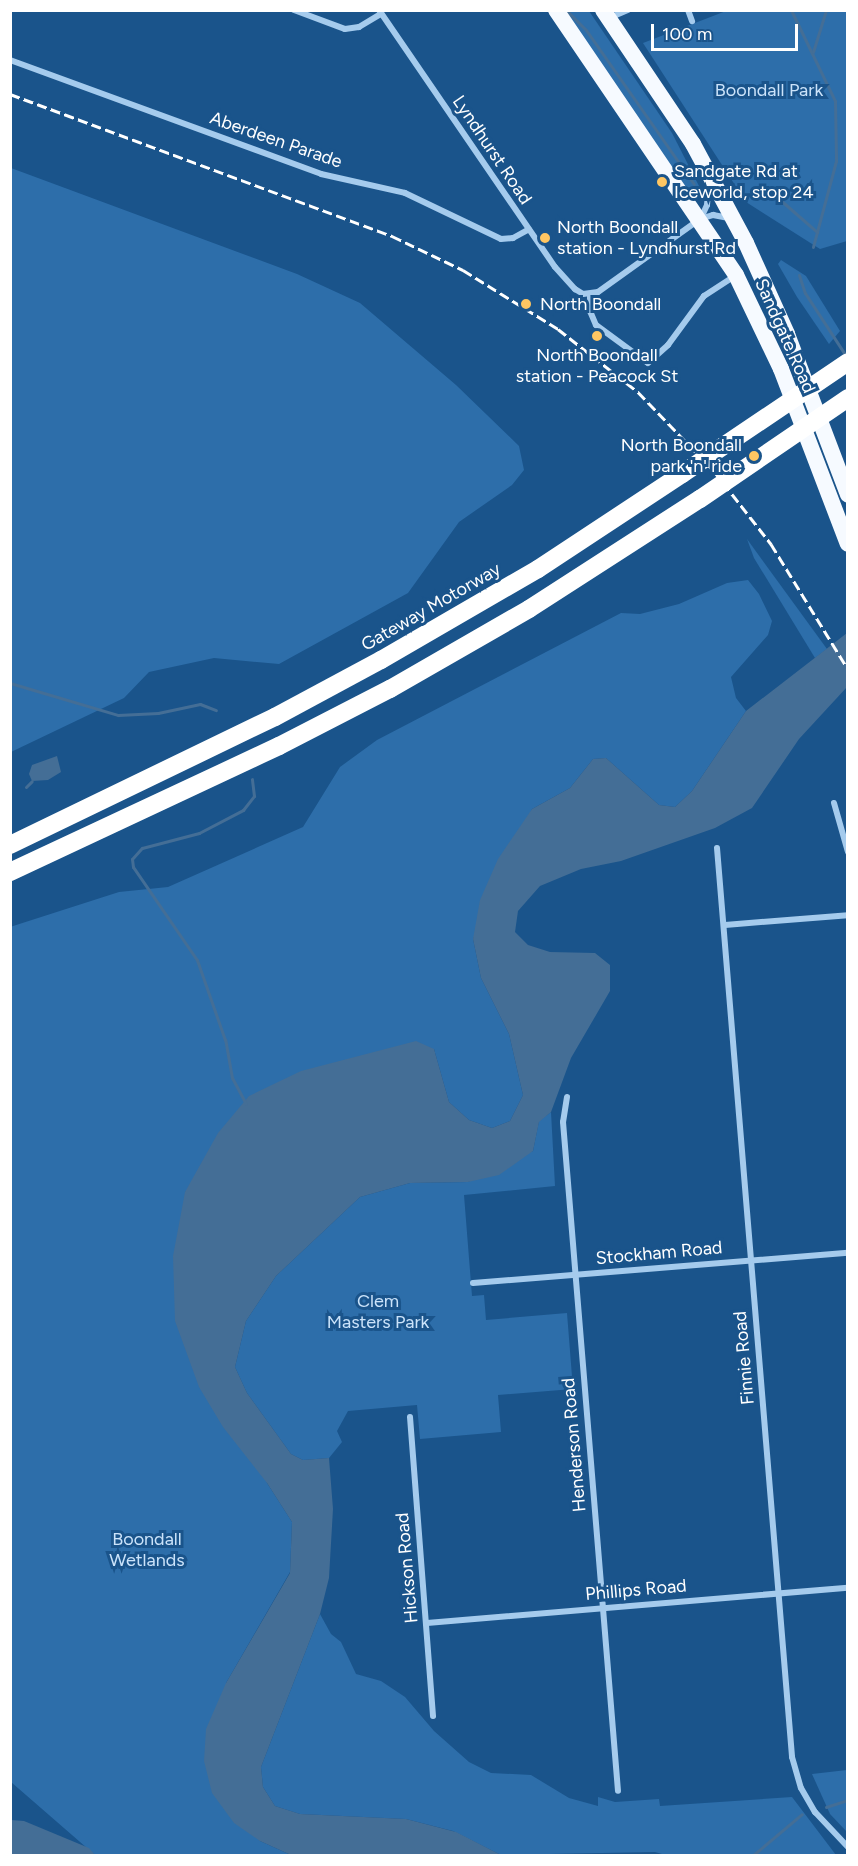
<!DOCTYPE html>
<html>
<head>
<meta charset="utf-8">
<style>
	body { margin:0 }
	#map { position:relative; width:858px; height:1866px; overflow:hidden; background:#1a548b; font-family:Figtree,sans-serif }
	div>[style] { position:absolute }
	.green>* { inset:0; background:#2d6eaa }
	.water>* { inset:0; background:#446e96 }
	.stream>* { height:3px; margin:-1.5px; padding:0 1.5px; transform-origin:1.5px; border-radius:1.5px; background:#446e96 }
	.minor>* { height:6px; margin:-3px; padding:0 3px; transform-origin:3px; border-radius:3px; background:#a5cbed }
	.trunk>* { height:16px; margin:-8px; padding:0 8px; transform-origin:8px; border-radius:8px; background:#f6faff }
	.motorway>* { height:18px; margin:-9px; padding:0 9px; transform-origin:9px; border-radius:9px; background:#fff }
	.rail>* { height:3px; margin-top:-1.5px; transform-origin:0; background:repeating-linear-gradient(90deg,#fff 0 10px,transparent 0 14.5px) }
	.motorway-bridge>* { height:18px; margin:-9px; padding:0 9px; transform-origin:9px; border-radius:9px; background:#fff }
	.dots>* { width:16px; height:16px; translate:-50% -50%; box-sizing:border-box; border:3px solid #1a548b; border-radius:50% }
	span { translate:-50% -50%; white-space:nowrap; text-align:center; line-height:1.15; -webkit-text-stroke:6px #1a548b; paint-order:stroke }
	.park-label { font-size:18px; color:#cbe3fa }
	.street-label { font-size:18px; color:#fff }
	.poi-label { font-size:18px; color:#fff }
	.left { translate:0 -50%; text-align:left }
	.right { translate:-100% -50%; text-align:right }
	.frame { position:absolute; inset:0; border:12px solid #fff; pointer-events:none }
	.scale { position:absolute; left:651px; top:24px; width:147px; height:27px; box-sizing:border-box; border:3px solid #fff; border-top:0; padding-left:8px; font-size:18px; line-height:21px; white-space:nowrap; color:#fff; -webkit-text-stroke:4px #1a548b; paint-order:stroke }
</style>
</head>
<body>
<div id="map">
	<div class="green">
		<i style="clip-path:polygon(562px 11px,589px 11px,672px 133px,699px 186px,701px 200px,687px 193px)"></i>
		<i style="clip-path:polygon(726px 11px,847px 11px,847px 241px,820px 249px,746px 202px,643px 43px)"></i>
		<i style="clip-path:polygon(11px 168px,297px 274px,360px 303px,456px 385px,519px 446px,524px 470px,512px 485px,459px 522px,408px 593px,279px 664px,214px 658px,149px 672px,124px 698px,11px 752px)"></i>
		<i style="clip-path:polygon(781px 260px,806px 276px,840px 331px,829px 344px,797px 297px,778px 264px)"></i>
		<i style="clip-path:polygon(747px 539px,827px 649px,815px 658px,754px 558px)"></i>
		<i style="clip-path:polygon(748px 580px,759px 594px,772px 621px,768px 635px,731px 677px,736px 698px,746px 711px,692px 791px,675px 807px,659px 805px,606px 758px,593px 759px,570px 788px,532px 809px,473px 939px,481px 978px,509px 1034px,523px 1095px,510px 1121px,492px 1128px,469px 1120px,449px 1102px,434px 1049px,185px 1192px,267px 1483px,292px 1522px,290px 1572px,226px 1683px,260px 1841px,291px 1855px,95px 1855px,11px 1782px,10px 927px,119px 892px,168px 887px,303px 827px,340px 767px,377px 740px,621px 613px,640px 614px,679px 604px,727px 583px)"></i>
		<i style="clip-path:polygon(551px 1112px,555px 1186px,464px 1195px,472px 1296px,484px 1295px,486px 1320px,567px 1313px,573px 1389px,498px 1395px,501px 1432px,420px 1439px,417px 1405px,348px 1411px,337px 1431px,342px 1442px,329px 1458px,303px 1460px,291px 1454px,247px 1393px,235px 1367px,246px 1321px,276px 1276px,360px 1197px,410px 1183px,468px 1182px,533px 1151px,539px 1121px)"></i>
		<i style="clip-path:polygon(320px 1614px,331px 1634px,341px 1642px,356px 1674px,381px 1681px,405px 1697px,434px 1731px,469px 1762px,491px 1773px,531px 1775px,569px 1798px,598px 1806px,598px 1797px,615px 1802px,659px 1799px,660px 1806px,792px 1797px,836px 1855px,669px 1856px,655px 1852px,501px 1855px,453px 1831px,406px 1819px,300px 1814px,275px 1806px,263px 1787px,261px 1767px)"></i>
		<i style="clip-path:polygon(847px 1770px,848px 1770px,847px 1832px,830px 1814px,812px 1774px)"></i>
	</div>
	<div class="water">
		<i style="clip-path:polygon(847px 633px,847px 687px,799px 739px,752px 808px,715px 828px,621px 861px,581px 869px,540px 886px,518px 911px,515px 932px,528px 945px,550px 952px,595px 953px,610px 965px,610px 991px,571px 1058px,551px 1112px,539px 1122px,533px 1151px,499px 1175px,468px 1182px,410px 1183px,360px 1197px,276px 1276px,246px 1321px,235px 1367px,247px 1393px,291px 1454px,303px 1460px,329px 1458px,333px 1509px,329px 1578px,320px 1614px,261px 1767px,263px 1787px,275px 1806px,300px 1814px,406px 1819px,456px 1832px,501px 1855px,291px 1855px,260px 1841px,234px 1823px,212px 1793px,204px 1761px,206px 1729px,226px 1683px,290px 1573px,292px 1522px,267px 1483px,223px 1427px,199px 1387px,175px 1321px,173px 1256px,185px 1192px,218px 1133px,249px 1096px,301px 1071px,416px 1041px,434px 1049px,449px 1102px,469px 1120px,492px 1128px,510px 1121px,523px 1095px,509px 1034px,481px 978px,473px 939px,480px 900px,498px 859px,532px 809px,570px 788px,593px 759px,606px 758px,659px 805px,675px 807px,692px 791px,746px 711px)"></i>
		<i style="clip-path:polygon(57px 756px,61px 772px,48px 780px,32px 781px,29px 774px,32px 765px)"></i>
		<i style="clip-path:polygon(11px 1820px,24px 1821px,89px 1848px,95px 1855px,11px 1855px)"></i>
	</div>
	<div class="stream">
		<i style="left:566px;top:10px;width:28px;rotate:45deg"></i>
		<i style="left:586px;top:30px;width:188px;rotate:55deg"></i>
		<i style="left:791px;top:10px;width:101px;rotate:64.2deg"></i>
		<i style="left:835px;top:101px;width:60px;rotate:89deg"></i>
		<i style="left:836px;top:161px;width:89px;rotate:105deg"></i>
		<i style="left:813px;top:52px;width:44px;rotate:-72.8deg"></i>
		<i style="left:752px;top:192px;width:27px;rotate:13deg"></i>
		<i style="left:778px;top:198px;width:52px;rotate:41.1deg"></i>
		<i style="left:799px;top:275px;width:19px;rotate:72deg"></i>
		<i style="left:805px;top:293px;width:75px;rotate:56.9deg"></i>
		<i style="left:10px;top:683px;width:113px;rotate:16.5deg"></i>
		<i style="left:118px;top:715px;width:40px;rotate:-2.9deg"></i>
		<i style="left:158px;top:713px;width:43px;rotate:-12.1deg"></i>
		<i style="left:200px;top:704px;width:17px;rotate:21deg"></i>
		<i style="left:26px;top:787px;width:8px;rotate:-45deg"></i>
		<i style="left:246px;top:1104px;width:30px;rotate:-118deg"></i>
		<i style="left:232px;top:1078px;width:39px;rotate:-100deg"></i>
		<i style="left:225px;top:1040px;width:85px;rotate:-109.3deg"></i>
		<i style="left:197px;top:960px;width:113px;rotate:-124.5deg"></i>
		<i style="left:133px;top:867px;width:8px;rotate:-97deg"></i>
		<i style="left:132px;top:859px;width:15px;rotate:-48deg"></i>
		<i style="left:142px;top:848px;width:59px;rotate:-14.7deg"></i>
		<i style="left:199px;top:833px;width:50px;rotate:-27.6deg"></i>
		<i style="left:243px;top:810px;width:18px;rotate:-52deg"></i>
		<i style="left:254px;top:796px;width:17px;rotate:-97deg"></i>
		<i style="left:826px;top:1807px;width:23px;rotate:-18deg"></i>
		<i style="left:752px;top:1856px;width:65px;rotate:-40deg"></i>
	</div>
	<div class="minor">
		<i style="left:294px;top:10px;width:54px;rotate:20.4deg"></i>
		<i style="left:345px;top:29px;width:14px;rotate:-8deg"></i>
		<i style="left:359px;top:27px;width:26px;rotate:-31deg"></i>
		<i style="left:379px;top:10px;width:311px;rotate:55.6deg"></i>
		<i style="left:555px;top:267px;width:30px;rotate:48deg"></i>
		<i style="left:575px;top:289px;width:9px;rotate:32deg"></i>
		<i style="left:583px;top:294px;width:15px;rotate:-8deg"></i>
		<i style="left:598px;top:292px;width:125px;rotate:-35.6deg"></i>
		<i style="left:700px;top:219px;width:14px;rotate:-17deg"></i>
		<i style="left:713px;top:215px;width:16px;rotate:11deg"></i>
		<i style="left:688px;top:10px;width:12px;rotate:70deg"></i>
		<i style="left:609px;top:18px;width:21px;rotate:-23deg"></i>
		<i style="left:10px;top:60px;width:331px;rotate:20.1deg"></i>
		<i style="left:321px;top:174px;width:86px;rotate:12.7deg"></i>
		<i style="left:405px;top:193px;width:106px;rotate:25.6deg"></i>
		<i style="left:501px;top:239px;width:12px;rotate:-5deg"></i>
		<i style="left:513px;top:238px;width:18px;rotate:-29deg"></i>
		<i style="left:701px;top:218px;width:14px;rotate:-65deg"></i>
		<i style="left:707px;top:205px;width:22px;rotate:-85deg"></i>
		<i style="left:590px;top:294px;width:17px;rotate:90deg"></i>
		<i style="left:590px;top:311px;width:15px;rotate:67deg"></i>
		<i style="left:596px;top:325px;width:64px;rotate:36.2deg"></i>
		<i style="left:648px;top:363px;width:27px;rotate:-42deg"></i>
		<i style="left:668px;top:345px;width:61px;rotate:-53.7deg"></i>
		<i style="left:704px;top:296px;width:38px;rotate:-33deg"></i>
		<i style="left:834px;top:803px;width:51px;rotate:74.1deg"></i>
		<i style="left:717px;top:848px;width:912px;rotate:85.28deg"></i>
		<i style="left:792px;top:1757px;width:32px;rotate:74deg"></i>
		<i style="left:801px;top:1788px;width:28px;rotate:60deg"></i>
		<i style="left:815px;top:1812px;width:48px;rotate:46.7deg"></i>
		<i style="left:725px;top:925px;width:123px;rotate:-4.6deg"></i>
		<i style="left:567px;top:1097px;width:25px;rotate:99deg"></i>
		<i style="left:563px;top:1122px;width:671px;rotate:85.3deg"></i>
		<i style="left:473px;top:1283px;width:376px;rotate:-4.6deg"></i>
		<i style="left:410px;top:1417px;width:300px;rotate:85.6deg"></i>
		<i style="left:427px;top:1623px;width:422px;rotate:-4.8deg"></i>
	</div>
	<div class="trunk">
		<i style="left:556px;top:10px;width:320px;rotate:55.8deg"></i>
		<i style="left:736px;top:275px;width:104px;rotate:64.4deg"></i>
		<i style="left:781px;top:369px;width:187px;rotate:69.1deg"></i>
		<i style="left:603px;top:10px;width:161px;rotate:56.1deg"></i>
		<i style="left:693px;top:144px;width:112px;rotate:61.8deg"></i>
		<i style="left:746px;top:243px;width:100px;rotate:65.7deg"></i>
		<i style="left:787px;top:334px;width:172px;rotate:69.2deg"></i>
	</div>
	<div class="motorway">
		<i style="left:10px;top:845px;width:294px;rotate:-25.8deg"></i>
		<i style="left:275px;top:717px;width:120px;rotate:-28.3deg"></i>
		<i style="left:381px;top:660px;width:181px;rotate:-30.1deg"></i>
		<i style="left:538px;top:569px;width:173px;rotate:-33.4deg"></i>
		<i style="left:10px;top:872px;width:297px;rotate:-25.1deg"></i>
		<i style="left:279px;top:746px;width:125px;rotate:-27.2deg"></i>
		<i style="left:390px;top:689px;width:160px;rotate:-29.9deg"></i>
		<i style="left:529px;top:609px;width:203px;rotate:-32.8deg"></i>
	</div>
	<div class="rail">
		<i style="left:10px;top:94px;width:408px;rotate:20.4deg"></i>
		<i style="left:392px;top:236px;width:79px;rotate:25.6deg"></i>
		<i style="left:463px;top:270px;width:112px;rotate:31.8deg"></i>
		<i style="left:558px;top:329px;width:102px;rotate:38.2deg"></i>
		<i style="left:638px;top:392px;width:110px;rotate:46.1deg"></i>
		<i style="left:714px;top:471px;width:93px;rotate:52deg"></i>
		<i style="left:771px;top:544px;width:147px;rotate:58.4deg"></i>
	</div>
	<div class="motorway-bridge">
		<i style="left:682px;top:474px;width:200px;rotate:-34deg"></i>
		<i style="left:700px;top:499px;width:179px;rotate:-34.3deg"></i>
	</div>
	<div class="dots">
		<i style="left:662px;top:182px;background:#ffc662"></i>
		<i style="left:545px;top:238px;background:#ffc662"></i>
		<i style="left:526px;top:304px;background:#ffc662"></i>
		<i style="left:597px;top:336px;background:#ffc662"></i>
		<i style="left:754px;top:456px;background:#ffc662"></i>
	</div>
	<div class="park-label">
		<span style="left:769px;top:90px">Boondall Park</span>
		<span style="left:378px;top:1312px">Clem<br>Masters Park</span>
		<span style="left:147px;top:1550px">Boondall<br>Wetlands</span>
	</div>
	<div class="street-label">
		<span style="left:276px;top:140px;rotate:19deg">Aberdeen Parade</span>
		<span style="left:492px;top:150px;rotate:56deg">Lyndhurst Road</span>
		<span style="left:785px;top:336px;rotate:66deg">Sandgate Road</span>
		<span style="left:431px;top:607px;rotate:-30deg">Gateway Motorway</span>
		<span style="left:659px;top:1253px;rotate:-5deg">Stockham Road</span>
		<span style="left:744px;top:1358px;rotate:-95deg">Finnie Road</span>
		<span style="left:574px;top:1445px;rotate:-95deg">Henderson Road</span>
		<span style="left:407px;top:1568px;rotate:-95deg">Hickson Road</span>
		<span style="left:636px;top:1590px;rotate:-5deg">Phillips Road</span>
	</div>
	<div class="poi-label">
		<span class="left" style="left:674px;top:182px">Sandgate Rd at<br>Iceworld, stop 24</span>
		<span class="left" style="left:557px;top:238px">North Boondall<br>station - Lyndhurst Rd</span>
		<span class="left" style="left:540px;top:304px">North Boondall</span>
		<span style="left:597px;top:366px">North Boondall<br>station - Peacock St</span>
		<span class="right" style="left:742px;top:456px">North Boondall<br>park 'n' ride</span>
	</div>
	<div class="frame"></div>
	<div class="scale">100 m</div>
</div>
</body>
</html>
